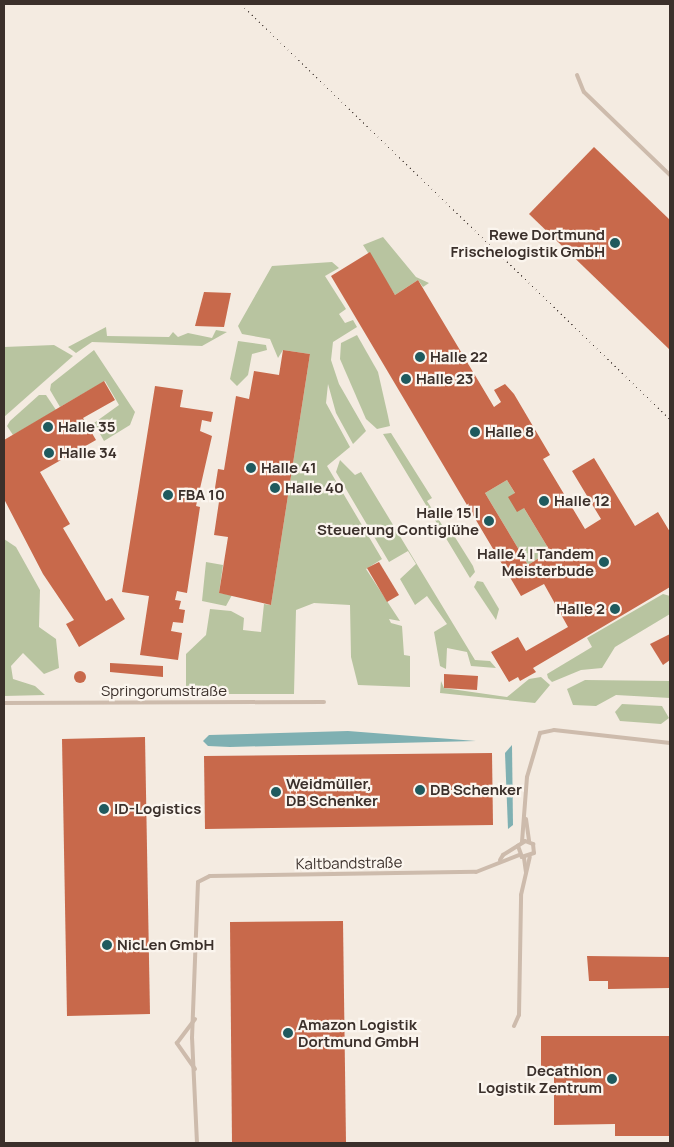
<!DOCTYPE html>
<html>
<head>
<meta charset="utf-8">
<style>
	body { margin:0 }
	#map { position:relative; width:674px; height:1147px; overflow:hidden; background:#f4ebe1; font-family:Manrope,sans-serif }
	div>[style] { position:absolute }
	.green>* { inset:0; background:#b8c4a0 }
	.water>* { inset:0; background:#7fb0b2 }
	.building>* { inset:0; background:#c8694b }
	.round { border-radius:50% }
	.minor>* { height:4px; margin:-2px; padding:0 2px; transform-origin:2px; border-radius:2px; background:#cdbbac }
	.rail>* { height:1px; margin-top:-0.5px; transform-origin:0; background:repeating-linear-gradient(90deg,#3b302b 0 1px,transparent 0 5px) }
	.dots>* { width:14px; height:14px; translate:-50% -50%; box-sizing:border-box; border:2px solid #fbf5ee; border-radius:50% }
	span { translate:-50% -50%; white-space:nowrap; text-align:center; line-height:1.15; -webkit-text-stroke:4.5px #fbf5ee; paint-order:stroke }
	.poi-label { font-size:15px; color:#3b302b; font-weight:700 }
	.right { translate:-100% -50%; text-align:right }
	.left { translate:0 -50%; text-align:left }
	.street-label { font-size:15px; color:#3b302b }
	.frame { position:absolute; inset:0; border:5px solid #3b302b; pointer-events:none }
</style>
</head>
<body>
<div id="map">
	<div class="green">
		<i style="clip-path:polygon(383px 237px,416px 277px,429px 283px,423px 287px,418px 280px,395px 295px,363px 245px)"></i>
		<i style="clip-path:polygon(332px 262px,339px 268px,325px 276px,346px 309px,339px 314px,345px 323px,353px 320px,357px 327px,333px 342px,331px 360px,339px 384px,366px 431px,353px 444px,336px 413px,328px 384px,326px 403px,350px 447px,327px 466px,382px 559px,366px 569px,400px 621px,389px 619px,391px 623px,402px 626px,404px 655px,410px 656px,410px 687px,358px 685px,351px 657px,350px 605px,314px 603px,296px 610px,294px 694px,186px 694px,186px 654px,206px 635px,210px 609px,231px 611px,244px 618px,243px 630px,261px 632px,264px 604px,271px 605px,310px 354px,283px 350px,278px 358px,270px 339px,242px 334px,238px 326px,272px 266px)"></i>
		<i style="clip-path:polygon(106px 327px,107px 336px,169px 337px,173px 332px,178px 337px,188px 333px,212px 338px,216px 330px,227px 332px,202px 346px,92px 342px,76px 353px,68px 347px)"></i>
		<i style="clip-path:polygon(357px 335px,378px 372px,388px 416px,390px 426px,377px 429px,366px 419px,340px 359px,341px 343px)"></i>
		<i style="clip-path:polygon(238px 341px,266px 345px,267px 350px,252px 354px,248px 375px,237px 386px,230px 379px)"></i>
		<i style="clip-path:polygon(54px 345px,73px 356px,4px 417px,4px 347px)"></i>
		<i style="clip-path:polygon(94px 350px,135px 412px,130px 425px,104px 441px,94px 423px,119px 405px,105px 381px,60px 407px,50px 390px,51px 384px)"></i>
		<i style="clip-path:polygon(39px 395px,46px 395px,56px 410px,13px 435px,7px 426px,10px 421px)"></i>
		<i style="clip-path:polygon(391px 433px,432px 498px,427px 501px,444px 528px,448px 526px,473px 566px,475px 572px,470px 578px,383px 434px)"></i>
		<i style="clip-path:polygon(340px 460px,355px 475px,361px 472px,475px 660px,490px 661px,496px 668px,471px 666px,467px 652px,447px 648px,446px 669px,440px 666px,434px 632px,447px 624px,427px 596px,415px 605px,400px 579px,416px 564px,408px 551px,389px 562px,336px 472px)"></i>
		<i style="clip-path:polygon(507px 480px,550px 551px,528px 565px,485px 493px)"></i>
		<i style="clip-path:polygon(4px 539px,16px 547px,40px 590px,39px 627px,56px 639px,59px 668px,44px 674px,23px 653px,11px 666px,13px 679px,35px 686px,45px 695px,4px 696px)"></i>
		<i style="clip-path:polygon(206px 562px,223px 565px,219px 593px,232px 595px,226px 606px,202px 601px)"></i>
		<i style="clip-path:polygon(477px 581px,483px 582px,499px 609px,496px 620px,474px 587px)"></i>
		<i style="clip-path:polygon(663px 594px,670px 596px,670px 614px,615px 647px,602px 668px,581px 670px,552px 682px,548px 678px,547px 674px,592px 647px,587px 638px)"></i>
		<i style="clip-path:polygon(541px 677px,550px 685px,535px 703px,440px 693px,441px 681px,444px 688px,507px 697px,529px 679px)"></i>
		<i style="clip-path:polygon(585px 680px,670px 681px,670px 698px,616px 695px,596px 706px,573px 705px,567px 689px)"></i>
		<i style="clip-path:polygon(622px 704px,662px 706px,669px 718px,661px 724px,620px 721px,615px 712px)"></i>
	</div>
	<div class="water">
		<i style="clip-path:polygon(348px 731px,476px 741px,230px 747px,208px 746px,203px 741px,209px 735px)"></i>
		<i style="clip-path:polygon(512px 745px,513px 825px,508px 829px,505px 753px)"></i>
	</div>
	<div class="building">
		<i style="clip-path:polygon(594px 147px,670px 220px,670px 350px,529px 214px)"></i>
		<i style="clip-path:polygon(evenodd,370px 252px,395px 295px,418px 280px,494px 407px,501px 402px,494px 390px,505px 384px,514px 394px,550px 455px,543px 459px,585px 529px,601px 519px,572px 471px,594px 458px,635px 526px,658px 512px,670px 532px,670px 587px,533px 668px,536px 672px,520px 681px,518px 677px,509px 682px,491px 652px,518px 637px,526px 651px,568px 627px,544px 584px,521px 596px,331px 276px,370px 252px,507px 480px,515px 493px,508px 497px,517px 512px,524px 508px,550px 551px,528px 565px,485px 493px,507px 480px)"></i>
		<i style="clip-path:polygon(204px 292px,231px 293px,224px 327px,195px 326px)"></i>
		<i style="clip-path:polygon(283px 350px,310px 354px,271px 605px,219px 593px,228px 537px,214px 535px,220px 495px,214px 494px,218px 469px,224px 470px,236px 396px,249px 399px,254px 371px,279px 375px)"></i>
		<i style="clip-path:polygon(104px 381px,115px 400px,83px 418px,96px 440px,40px 472px,70px 524px,63px 528px,106px 601px,112px 598px,125px 619px,79px 647px,66px 624px,74px 620px,43px 574px,4px 499px,4px 440px)"></i>
		<i style="clip-path:polygon(155px 386px,183px 390px,180px 407px,213px 412px,211px 422px,202px 420px,200px 431px,212px 436px,196px 506px,200px 507px,187px 593px,177px 591px,175px 600px,181px 601px,179px 609px,185px 610px,183px 623px,173px 622px,171px 631px,182px 633px,178px 660px,140px 655px,149px 596px,122px 592px)"></i>
		<i style="clip-path:polygon(379px 562px,399px 595px,387px 602px,367px 568px)"></i>
		<i style="clip-path:polygon(670px 634px,670px 660px,663px 665px,650px 644px)"></i>
		<i style="clip-path:polygon(110px 663px,163px 666px,163px 677px,110px 672px)"></i>
		<i class="round" style="left:74px;top:671px;width:12px;height:12px"></i>
		<i style="clip-path:polygon(444px 674px,478px 676px,477px 690px,444px 688px)"></i>
		<i style="clip-path:polygon(145px 737px,150px 1014px,67px 1016px,62px 739px)"></i>
		<i style="clip-path:polygon(492px 753px,493px 825px,205px 829px,204px 756px)"></i>
		<i style="clip-path:polygon(343px 921px,346px 1143px,232px 1143px,230px 922px)"></i>
		<i style="clip-path:polygon(587px 956px,670px 957px,670px 988px,608px 989px,608px 981px,589px 981px)"></i>
		<i style="clip-path:polygon(541px 1036px,670px 1036px,670px 1136px,615px 1136px,615px 1124px,554px 1125px,554px 1070px,541px 1070px)"></i>
	</div>
	<div class="minor">
		<i style="left:577px;top:75px;width:18px;rotate:68deg"></i>
		<i style="left:584px;top:92px;width:120px;rotate:44deg"></i>
		<i style="left:4px;top:703px;width:320px;rotate:-0.2deg"></i>
		<i style="left:526px;top:819px;width:22px;rotate:82deg"></i>
		<i style="left:522px;top:842px;width:65px;rotate:-85.6deg"></i>
		<i style="left:527px;top:777px;width:46px;rotate:-73.5deg"></i>
		<i style="left:540px;top:733px;width:14px;rotate:-12deg"></i>
		<i style="left:554px;top:730px;width:117px;rotate:6.4deg"></i>
		<i style="left:524px;top:858px;width:15px;rotate:82deg"></i>
		<i style="left:500px;top:860px;width:6px;rotate:-59deg"></i>
		<i style="left:503px;top:855px;width:26px;rotate:-32deg"></i>
		<i style="left:525px;top:841px;width:9px;rotate:21deg"></i>
		<i style="left:533px;top:844px;width:9px;rotate:84deg"></i>
		<i style="left:534px;top:853px;width:13px;rotate:162deg"></i>
		<i style="left:522px;top:857px;width:12px;rotate:-110deg"></i>
		<i style="left:514px;top:1026px;width:12px;rotate:-66deg"></i>
		<i style="left:519px;top:1015px;width:120px;rotate:-89deg"></i>
		<i style="left:521px;top:895px;width:39px;rotate:-77deg"></i>
		<i style="left:195px;top:1069px;width:32px;rotate:-125deg"></i>
		<i style="left:177px;top:1043px;width:30px;rotate:-53deg"></i>
		<i style="left:197px;top:1143px;width:105px;rotate:-92.7deg"></i>
		<i style="left:192px;top:1038px;width:156px;rotate:-87.8deg"></i>
		<i style="left:198px;top:882px;width:13px;rotate:-27deg"></i>
		<i style="left:210px;top:876px;width:266px;rotate:-0.9deg"></i>
		<i style="left:476px;top:872px;width:46px;rotate:-21.6deg"></i>
	</div>
	<div class="rail">
		<i style="left:241px;top:4px;width:597px;rotate:44.05deg"></i>
	</div>
	<div class="dots">
		<i style="left:615px;top:243px;background:#1f5a5e"></i>
		<i style="left:420px;top:357px;background:#1f5a5e"></i>
		<i style="left:406px;top:379px;background:#1f5a5e"></i>
		<i style="left:48px;top:427px;background:#1f5a5e"></i>
		<i style="left:475px;top:432px;background:#1f5a5e"></i>
		<i style="left:49px;top:453px;background:#1f5a5e"></i>
		<i style="left:251px;top:468px;background:#1f5a5e"></i>
		<i style="left:275px;top:488px;background:#1f5a5e"></i>
		<i style="left:168px;top:495px;background:#1f5a5e"></i>
		<i style="left:544px;top:501px;background:#1f5a5e"></i>
		<i style="left:489px;top:521px;background:#1f5a5e"></i>
		<i style="left:604px;top:562px;background:#1f5a5e"></i>
		<i style="left:615px;top:609px;background:#1f5a5e"></i>
		<i style="left:420px;top:790px;background:#1f5a5e"></i>
		<i style="left:276px;top:792px;background:#1f5a5e"></i>
		<i style="left:104px;top:809px;background:#1f5a5e"></i>
		<i style="left:107px;top:945px;background:#1f5a5e"></i>
		<i style="left:288px;top:1033px;background:#1f5a5e"></i>
		<i style="left:612px;top:1079px;background:#1f5a5e"></i>
	</div>
	<div class="poi-label">
		<span class="right" style="left:605px;top:243px">Rewe Dortmund<br>Frischelogistik GmbH</span>
		<span class="left" style="left:430px;top:357px">Halle 22</span>
		<span class="left" style="left:416px;top:379px">Halle 23</span>
		<span class="left" style="left:58px;top:427px">Halle 35</span>
		<span class="left" style="left:485px;top:432px">Halle 8</span>
		<span class="left" style="left:59px;top:453px">Halle 34</span>
		<span class="left" style="left:261px;top:468px">Halle 41</span>
		<span class="left" style="left:285px;top:488px">Halle 40</span>
		<span class="left" style="left:178px;top:495px">FBA 10</span>
		<span class="left" style="left:554px;top:501px">Halle 12</span>
		<span class="right" style="left:479px;top:521px">Halle 15 |<br>Steuerung Contiglühe</span>
		<span class="right" style="left:594px;top:562px">Halle 4 | Tandem<br>Meisterbude</span>
		<span class="right" style="left:605px;top:609px">Halle 2</span>
		<span class="left" style="left:286px;top:792px">Weidmüller,<br>DB Schenker</span>
		<span class="left" style="left:430px;top:790px">DB Schenker</span>
		<span class="left" style="left:114px;top:809px">ID-Logistics</span>
		<span class="left" style="left:117px;top:945px">NicLen GmbH</span>
		<span class="left" style="left:298px;top:1033px">Amazon Logistik<br>Dortmund GmbH</span>
		<span class="right" style="left:602px;top:1079px">Decathlon<br>Logistik Zentrum</span>
	</div>
	<div class="street-label">
		<span style="left:164px;top:691px">Springorumstraße</span>
		<span style="left:349px;top:863px;rotate:-1deg">Kaltbandstraße</span>
	</div>
	<div class="frame"></div>
</div>
</body>
</html>
